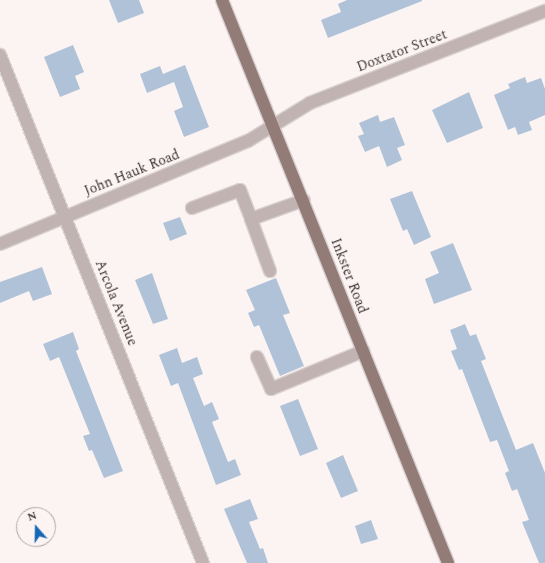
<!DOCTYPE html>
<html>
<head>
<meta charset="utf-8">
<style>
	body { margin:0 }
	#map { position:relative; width:545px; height:563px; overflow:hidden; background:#fbf4f3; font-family:Spectral,serif }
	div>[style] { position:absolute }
	.building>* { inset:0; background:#b0c2d7 }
	.roads { filter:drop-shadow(1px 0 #d9d1d0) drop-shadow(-1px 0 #d9d1d0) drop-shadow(0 1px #d9d1d0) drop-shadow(0 -1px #d9d1d0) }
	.minor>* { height:12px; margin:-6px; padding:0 6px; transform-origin:6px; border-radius:6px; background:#c1b3b1 }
	.major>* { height:12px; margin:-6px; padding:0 6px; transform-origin:6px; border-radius:6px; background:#937b78 }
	span { translate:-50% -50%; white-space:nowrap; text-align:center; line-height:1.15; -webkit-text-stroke:3px #fbf4f3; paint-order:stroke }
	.street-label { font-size:14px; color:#403332 }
	.north { position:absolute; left:16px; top:507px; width:40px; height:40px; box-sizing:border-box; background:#fbf4f3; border:1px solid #b0a7a6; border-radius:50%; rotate:340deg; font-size:11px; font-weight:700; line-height:16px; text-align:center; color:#403332 }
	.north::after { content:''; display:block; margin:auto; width:14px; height:18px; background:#1667b6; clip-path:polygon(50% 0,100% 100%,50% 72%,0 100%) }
</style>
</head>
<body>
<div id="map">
	<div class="building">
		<i style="clip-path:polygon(109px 0,139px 0,144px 13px,118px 23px)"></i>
		<i style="clip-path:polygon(347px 0,422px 0,422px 1px,328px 38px,321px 20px,341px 12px,338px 4px)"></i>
		<i style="clip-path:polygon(73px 45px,84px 72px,75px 76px,80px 89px,60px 97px,44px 57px)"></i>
		<i style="clip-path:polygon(185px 65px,209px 127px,184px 137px,174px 111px,183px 107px,174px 82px,147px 93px,140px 74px,160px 66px,163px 74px)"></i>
		<i style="clip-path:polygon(525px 77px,527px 83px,541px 78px,545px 89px,545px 115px,529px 122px,532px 130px,518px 135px,515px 127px,508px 130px,494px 95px,510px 88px,508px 84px)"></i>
		<i style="clip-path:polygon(469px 92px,483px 128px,447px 143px,432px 110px)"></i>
		<i style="clip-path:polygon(378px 115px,380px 122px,394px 117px,405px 145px,397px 148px,402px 160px,387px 167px,379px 146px,365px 152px,358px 136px,364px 134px,359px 123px)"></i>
		<i style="clip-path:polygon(412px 191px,431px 237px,414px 245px,407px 229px,403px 231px,390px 199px)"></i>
		<i style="clip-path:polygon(180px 217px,187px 234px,170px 241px,163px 223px)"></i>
		<i style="clip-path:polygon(453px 243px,472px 290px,434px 304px,425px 279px,439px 273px,430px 252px)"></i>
		<i style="clip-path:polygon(42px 267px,52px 294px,33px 301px,29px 291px,0 303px,0 282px)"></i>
		<i style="clip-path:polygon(152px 273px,168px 319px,153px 324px,135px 280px)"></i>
		<i style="clip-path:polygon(276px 278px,290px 313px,283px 315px,304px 366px,280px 376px,259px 325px,254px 327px,248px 313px,255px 310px,246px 290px)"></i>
		<i style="clip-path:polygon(465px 324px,470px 336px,476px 334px,486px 359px,481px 361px,516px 450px,533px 443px,545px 473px,545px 563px,539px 563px,522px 522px,529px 520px,517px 489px,512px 491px,505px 473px,509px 471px,497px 440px,490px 442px,462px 369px,459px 370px,451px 351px,457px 349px,450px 330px)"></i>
		<i style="clip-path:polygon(73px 332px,79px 349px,76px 351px,123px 471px,104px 478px,92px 450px,89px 451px,83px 436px,90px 434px,59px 357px,50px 361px,43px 344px)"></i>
		<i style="clip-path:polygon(177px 348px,182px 363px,197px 357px,203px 374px,193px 378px,204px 406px,212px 402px,219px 419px,212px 422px,228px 462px,235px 459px,241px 475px,216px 485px,178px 383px,171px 386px,159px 355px)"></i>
		<i style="clip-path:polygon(298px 399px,318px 449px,300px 456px,280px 406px)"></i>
		<i style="clip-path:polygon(343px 455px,358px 491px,341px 498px,326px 463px)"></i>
		<i style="clip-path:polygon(250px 499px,258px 519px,249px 522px,260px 549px,263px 548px,268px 563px,247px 563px,224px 509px)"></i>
		<i style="clip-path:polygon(371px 520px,378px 539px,361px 544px,355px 526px)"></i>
	</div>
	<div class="roads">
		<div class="minor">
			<i style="left:0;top:55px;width:547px;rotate:68.22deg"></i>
			<i style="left:192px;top:208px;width:51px;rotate:-20.6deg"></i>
			<i style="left:240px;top:190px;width:31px;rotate:69deg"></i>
			<i style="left:0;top:244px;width:269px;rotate:-22.6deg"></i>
			<i style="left:248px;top:141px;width:73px;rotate:-31.5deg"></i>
			<i style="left:310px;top:103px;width:252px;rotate:-21.4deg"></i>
			<i style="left:270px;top:271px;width:55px;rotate:-110.1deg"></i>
			<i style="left:251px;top:219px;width:56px;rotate:-19.7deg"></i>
			<i style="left:257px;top:357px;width:35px;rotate:66deg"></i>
			<i style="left:271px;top:389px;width:100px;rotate:-22.4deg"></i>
		</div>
		<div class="major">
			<i style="left:222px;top:0;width:607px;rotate:68.13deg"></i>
		</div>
	</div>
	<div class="street-label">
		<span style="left:402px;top:51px;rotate:-21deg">Doxtator Street</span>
		<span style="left:132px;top:173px;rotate:-22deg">John Hauk Road</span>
		<span style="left:349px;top:276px;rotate:69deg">Inkster Road</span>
		<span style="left:116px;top:303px;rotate:68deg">Arcola Avenue</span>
	</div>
	<div class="north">N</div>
</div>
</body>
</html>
